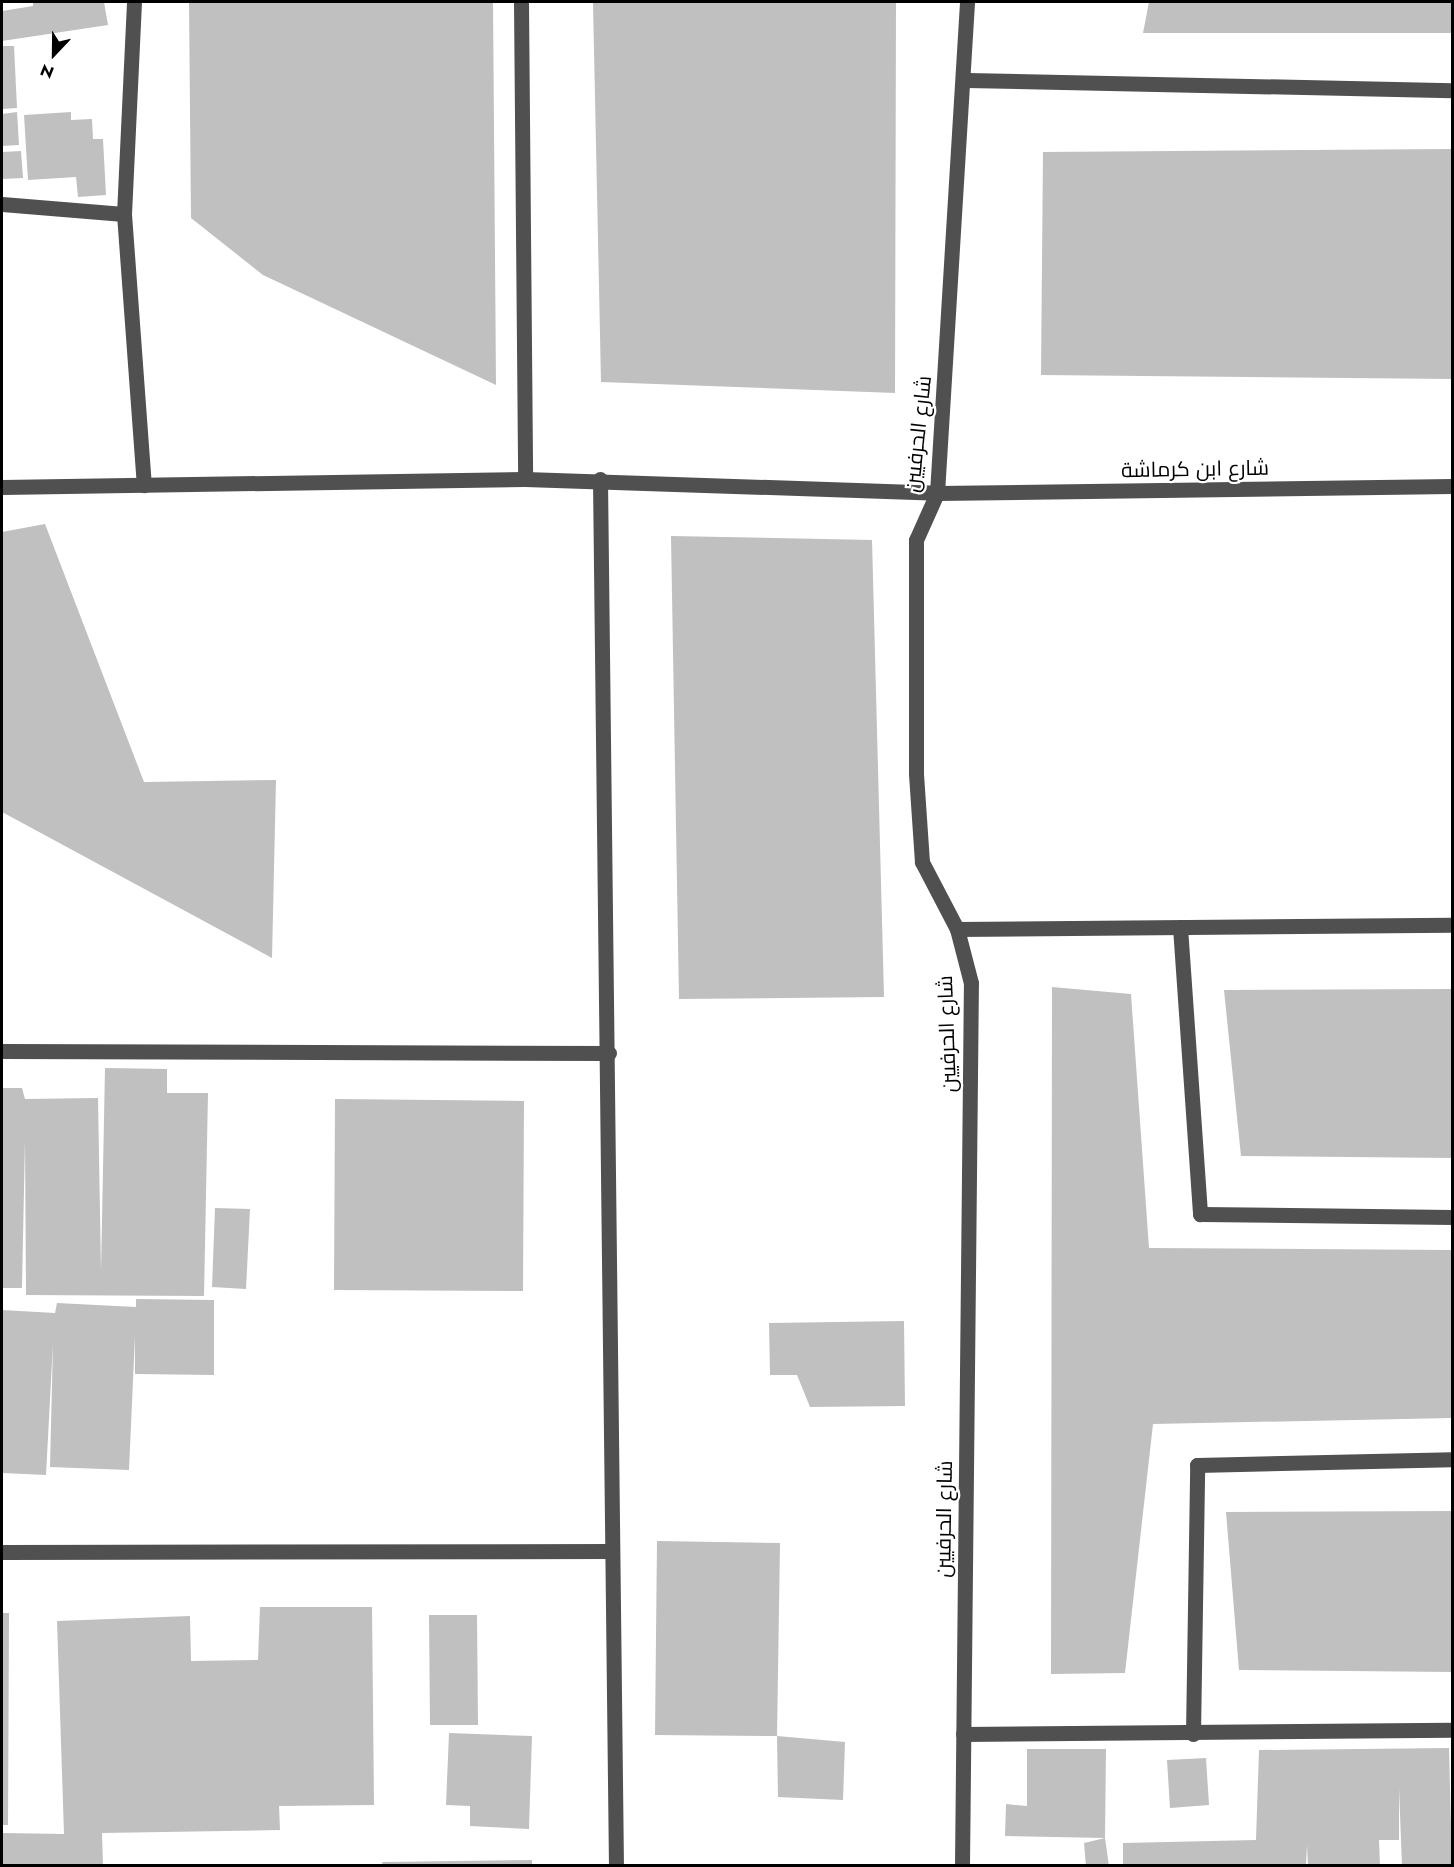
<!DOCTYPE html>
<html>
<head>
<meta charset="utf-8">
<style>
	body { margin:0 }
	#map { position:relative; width:1454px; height:1867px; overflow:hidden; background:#fff; font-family:Jost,Cairo,sans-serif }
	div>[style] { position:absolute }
	.building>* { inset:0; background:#c0c0c0 }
	.minor>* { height:15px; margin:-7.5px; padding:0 7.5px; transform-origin:7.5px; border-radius:7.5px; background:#505050 }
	span { translate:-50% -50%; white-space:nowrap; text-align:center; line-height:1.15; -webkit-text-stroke:4.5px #fff; paint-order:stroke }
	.street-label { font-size:21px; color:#000 }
	.frame { position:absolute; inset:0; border:3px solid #000; pointer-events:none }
	.north { position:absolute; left:24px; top:24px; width:60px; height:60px; -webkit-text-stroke:4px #fff; paint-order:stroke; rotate:202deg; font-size:16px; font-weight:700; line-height:24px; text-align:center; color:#000 }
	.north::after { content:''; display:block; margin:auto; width:21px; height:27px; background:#000; clip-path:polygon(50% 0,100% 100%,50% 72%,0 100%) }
</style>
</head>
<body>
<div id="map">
	<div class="building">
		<i style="clip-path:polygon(33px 2px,104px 2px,108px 25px,2px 41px,2px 11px,33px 6px)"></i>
		<i style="clip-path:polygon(189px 2px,493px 2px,496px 385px,263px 275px,191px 218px)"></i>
		<i style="clip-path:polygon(593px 2px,896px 2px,895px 393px,601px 382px)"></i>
		<i style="clip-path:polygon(1149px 2px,1452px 2px,1452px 33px,1143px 33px)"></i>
		<i style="clip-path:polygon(2px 46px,14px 46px,17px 108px,2px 109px)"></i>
		<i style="clip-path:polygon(17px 112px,19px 145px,2px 146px,2px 114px)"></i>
		<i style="clip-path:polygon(71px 112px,71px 120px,92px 119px,93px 139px,103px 139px,106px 195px,78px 197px,76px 177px,28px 180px,24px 115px)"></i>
		<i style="clip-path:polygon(1452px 149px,1452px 379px,1041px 375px,1043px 152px)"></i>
		<i style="clip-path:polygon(21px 151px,23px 178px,2px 179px,2px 152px)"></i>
		<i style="clip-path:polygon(45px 524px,144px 782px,276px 780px,272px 958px,2px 812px,2px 532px)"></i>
		<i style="clip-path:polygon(671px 536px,872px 540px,884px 997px,679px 999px)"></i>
		<i style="clip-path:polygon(1052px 987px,1131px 994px,1149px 1248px,1452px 1250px,1452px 1418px,1153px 1424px,1125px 1673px,1051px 1674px)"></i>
		<i style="clip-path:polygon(1452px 989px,1452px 1158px,1241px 1156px,1224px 990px)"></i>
		<i style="clip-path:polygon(105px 1068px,167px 1069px,167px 1093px,208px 1093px,204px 1296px,26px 1295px,25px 1140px,22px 1288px,2px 1288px,2px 1088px,22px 1088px,25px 1099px,98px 1098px,101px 1271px)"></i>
		<i style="clip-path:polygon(335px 1099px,524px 1101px,523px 1291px,334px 1290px)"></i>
		<i style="clip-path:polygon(215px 1208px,250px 1209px,246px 1289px,212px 1287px)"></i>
		<i style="clip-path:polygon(136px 1299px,214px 1300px,214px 1375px,135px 1374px,135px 1336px,129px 1470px,50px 1467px,53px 1343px,46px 1475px,2px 1473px,2px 1310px,55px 1313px,57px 1303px,136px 1307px)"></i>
		<i style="clip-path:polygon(904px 1321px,905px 1406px,810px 1407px,797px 1375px,770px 1375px,769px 1323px)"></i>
		<i style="clip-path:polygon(1452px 1511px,1452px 1672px,1239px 1670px,1226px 1512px)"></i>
		<i style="clip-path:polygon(657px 1541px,780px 1543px,777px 1736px,655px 1735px)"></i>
		<i style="clip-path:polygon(260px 1607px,372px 1607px,374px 1805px,279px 1806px,280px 1830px,102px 1833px,103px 1866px,2px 1866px,2px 1833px,64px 1834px,57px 1621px,190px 1616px,191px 1661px,258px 1660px)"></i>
		<i style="clip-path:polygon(2px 1613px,9px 1613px,8px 1825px,2px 1825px)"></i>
		<i style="clip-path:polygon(429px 1615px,477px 1615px,478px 1725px,430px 1725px)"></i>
		<i style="clip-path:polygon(449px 1733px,532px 1736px,529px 1829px,470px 1826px,470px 1806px,446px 1805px)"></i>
		<i style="clip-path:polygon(777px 1736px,845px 1742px,843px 1800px,778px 1797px)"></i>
		<i style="clip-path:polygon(1449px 1748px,1452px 1866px,1402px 1866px,1399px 1788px,1399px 1840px,1379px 1840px,1380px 1866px,1308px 1866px,1307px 1845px,1306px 1866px,1123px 1866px,1123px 1843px,1256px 1840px,1259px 1750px)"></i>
		<i style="clip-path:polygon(1027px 1749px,1106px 1749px,1105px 1838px,1005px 1836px,1006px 1804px,1027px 1806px)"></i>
		<i style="clip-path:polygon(1206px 1758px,1209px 1805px,1170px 1808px,1167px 1760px)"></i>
		<i style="clip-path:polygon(1105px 1838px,1109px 1866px,1086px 1866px,1084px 1843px)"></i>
		<i style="clip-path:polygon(532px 1860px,532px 1866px,383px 1866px,382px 1862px)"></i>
	</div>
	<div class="minor">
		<i style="left:134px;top:2px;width:212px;rotate:92.7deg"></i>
		<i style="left:124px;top:214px;width:272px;rotate:85.8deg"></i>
		<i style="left:521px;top:2px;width:477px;rotate:89.5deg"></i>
		<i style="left:966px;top:80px;width:486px;rotate:1.2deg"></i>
		<i style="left:2px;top:204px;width:122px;rotate:4.7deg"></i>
		<i style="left:600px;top:479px;width:1387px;rotate:89.34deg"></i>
		<i style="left:2px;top:487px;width:523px;rotate:-0.88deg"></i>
		<i style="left:525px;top:479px;width:412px;rotate:1.9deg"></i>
		<i style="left:937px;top:493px;width:515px;rotate:-0.78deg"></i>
		<i style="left:1180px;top:927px;width:288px;rotate:86deg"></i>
		<i style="left:1200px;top:1214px;width:252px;rotate:0.7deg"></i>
		<i style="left:957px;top:929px;width:495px;rotate:-0.5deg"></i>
		<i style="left:2px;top:1051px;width:607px;rotate:0.19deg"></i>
		<i style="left:2px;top:1552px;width:610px;rotate:-0.09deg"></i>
		<i style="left:963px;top:1734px;width:489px;rotate:-0.5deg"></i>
		<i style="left:1193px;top:1734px;width:269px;rotate:-89.1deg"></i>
		<i style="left:1197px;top:1465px;width:255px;rotate:-1.3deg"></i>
		<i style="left:962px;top:1866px;width:883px;rotate:-89.42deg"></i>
		<i style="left:971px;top:983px;width:56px;rotate:-104.5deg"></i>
		<i style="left:957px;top:929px;width:76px;rotate:-117.6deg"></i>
		<i style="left:922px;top:862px;width:89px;rotate:-93.9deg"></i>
		<i style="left:916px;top:773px;width:233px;rotate:-90deg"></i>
		<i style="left:916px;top:540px;width:51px;rotate:-65.9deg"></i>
		<i style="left:937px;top:493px;width:492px;rotate:-86.5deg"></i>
	</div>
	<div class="street-label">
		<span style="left:918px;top:434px;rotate:-84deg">شارع الحرفيين</span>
		<span style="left:1195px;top:469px;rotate:-1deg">شارع ابن كرماشة</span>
		<span style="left:947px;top:1034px;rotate:-92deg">شارع الحرفيين</span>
		<span style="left:944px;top:1519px;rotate:-89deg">شارع الحرفيين</span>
	</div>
	<div class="frame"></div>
	<div class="north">N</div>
</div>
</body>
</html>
